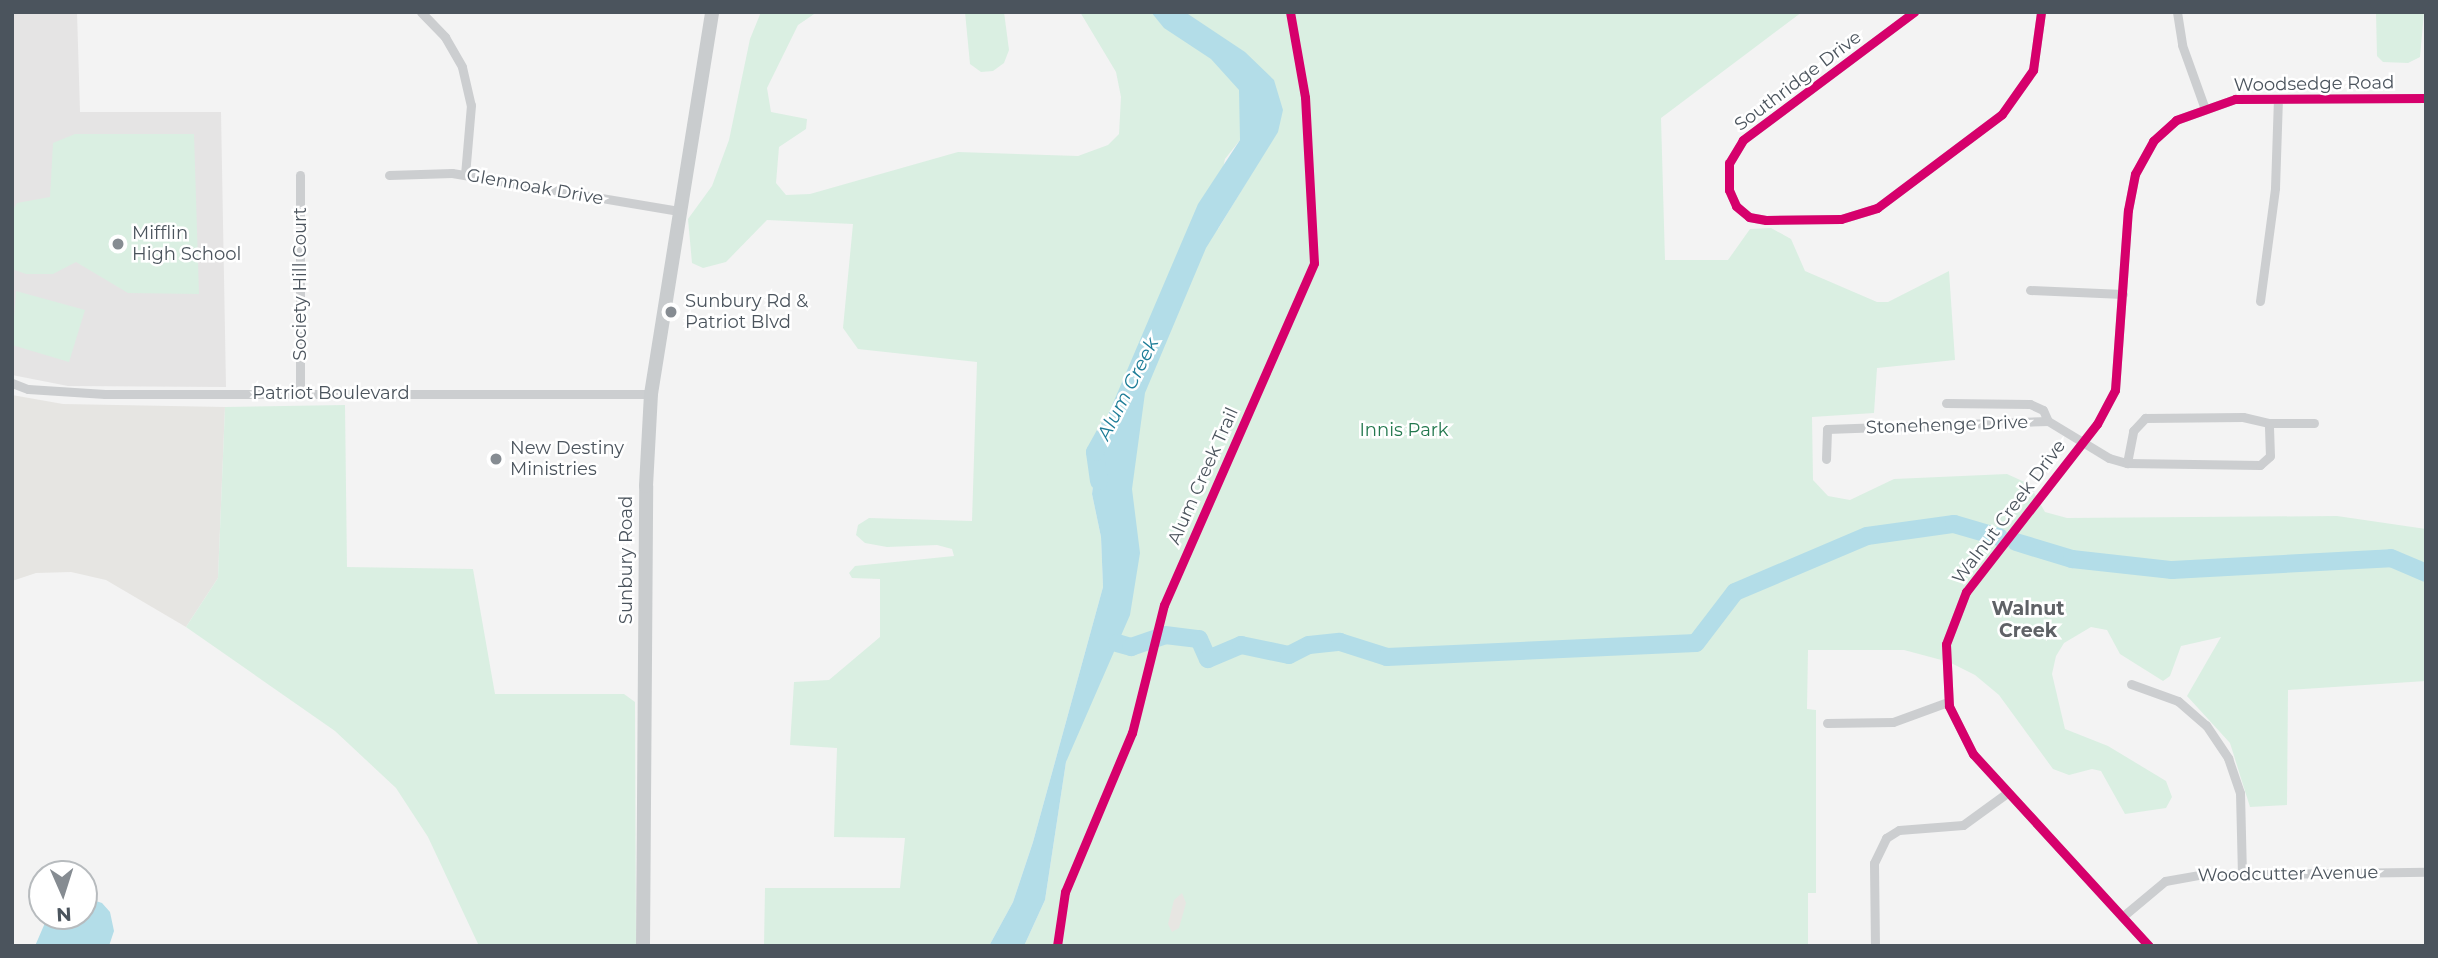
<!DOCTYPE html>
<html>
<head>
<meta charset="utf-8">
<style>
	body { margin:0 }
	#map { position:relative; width:2438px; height:958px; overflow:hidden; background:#f3f3f3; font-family:Montserrat,sans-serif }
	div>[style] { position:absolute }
	.commercial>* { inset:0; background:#e6e5e2 }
	.education>* { inset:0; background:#e5e4e4 }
	.green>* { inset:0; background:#daefe2 }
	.sand>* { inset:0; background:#e7e6e2 }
	.water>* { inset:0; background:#b3dde8 }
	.river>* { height:18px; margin:-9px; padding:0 9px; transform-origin:9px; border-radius:9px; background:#b3dde8 }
	.street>* { height:9px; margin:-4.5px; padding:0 4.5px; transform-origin:4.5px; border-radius:4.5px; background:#ccced0 }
	.primary>* { height:14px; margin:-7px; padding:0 7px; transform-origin:7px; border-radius:7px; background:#c9ccce }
	.cycleway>* { height:9px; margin:-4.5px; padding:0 4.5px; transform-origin:4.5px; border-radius:4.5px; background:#d6006c }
	.dots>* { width:19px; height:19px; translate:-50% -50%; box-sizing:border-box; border:4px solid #fff; border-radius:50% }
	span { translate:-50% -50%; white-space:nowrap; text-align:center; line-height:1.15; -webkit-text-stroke:5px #fff; paint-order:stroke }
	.street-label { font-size:18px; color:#4b545d }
	.poi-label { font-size:18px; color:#4b545d }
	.left { translate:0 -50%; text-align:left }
	.park-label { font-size:18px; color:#23784e }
	.water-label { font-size:19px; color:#1c7c97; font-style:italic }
	.neighbourhood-label { font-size:19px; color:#5f6266; font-weight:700 }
	.frame { position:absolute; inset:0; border:14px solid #4b545d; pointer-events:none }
	.north { position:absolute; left:28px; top:860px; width:70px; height:70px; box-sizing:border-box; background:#fff; border:2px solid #b7bbbe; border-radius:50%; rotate:177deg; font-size:19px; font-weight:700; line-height:28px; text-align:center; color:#4b545d }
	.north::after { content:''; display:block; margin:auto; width:24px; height:32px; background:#868c92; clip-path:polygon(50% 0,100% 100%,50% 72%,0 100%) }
</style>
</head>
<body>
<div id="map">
	<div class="commercial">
		<i style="clip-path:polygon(12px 395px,63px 404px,225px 407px,218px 578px,186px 627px,106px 580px,71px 572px,36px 573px,12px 581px)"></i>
	</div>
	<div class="education">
		<i style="clip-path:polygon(12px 12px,77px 12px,80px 112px,221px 112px,226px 387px,68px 386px,12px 375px)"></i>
	</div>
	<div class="green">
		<i style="clip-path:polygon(evenodd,761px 12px,817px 12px,798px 25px,767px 88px,771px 112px,807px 119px,806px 129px,779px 147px,776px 183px,786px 195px,810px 194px,958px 152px,1078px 156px,1108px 145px,1119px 134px,1121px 97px,1116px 72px,1080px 12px,1802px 12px,1661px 118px,1665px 260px,1728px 260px,1750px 229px,1771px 228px,1791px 239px,1805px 271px,1877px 302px,1888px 302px,1949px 271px,1955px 360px,1877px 368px,1874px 413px,1812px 417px,1813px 480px,1828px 496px,1850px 500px,1894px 479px,2007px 474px,2029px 484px,2045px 512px,2067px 518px,2337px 516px,2426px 529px,2426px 681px,2288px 690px,2287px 805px,2250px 807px,2230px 743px,2187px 696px,2221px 637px,2181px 646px,2170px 676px,2163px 681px,2120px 654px,2107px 630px,2091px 627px,2064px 643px,2056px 656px,2052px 674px,2065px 729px,2108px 746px,2166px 781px,2172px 797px,2166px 808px,2125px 814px,2101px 771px,2092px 769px,2069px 775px,2053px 769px,1999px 695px,1975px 675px,1949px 662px,1904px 650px,1808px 650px,1807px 709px,1816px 710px,1816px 893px,1808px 893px,1808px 946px,1024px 946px,1045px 900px,1066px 762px,1111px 568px,1096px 462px,1092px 494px,1101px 537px,1103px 587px,1033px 842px,1013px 902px,989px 946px,764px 946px,765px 888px,900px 888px,905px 838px,834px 837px,837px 748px,790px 745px,794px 682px,829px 680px,880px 637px,880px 579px,852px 578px,849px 573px,855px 566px,954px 556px,952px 549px,937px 545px,887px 547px,865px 543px,856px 535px,858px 525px,869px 518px,972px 521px,977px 362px,858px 349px,843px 328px,853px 224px,767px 220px,726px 262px,703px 268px,692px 263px,688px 219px,712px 186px,729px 140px,750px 39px,761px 12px,1240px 109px,1252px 173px,1218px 229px,1211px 229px,1225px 159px,1240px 140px,1240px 109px)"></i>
		<i style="clip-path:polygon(965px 12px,1004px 12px,1009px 50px,1004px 63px,993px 71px,981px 72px,970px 64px)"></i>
		<i style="clip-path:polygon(2376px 12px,2424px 12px,2420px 57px,2408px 63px,2383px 62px,2377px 56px)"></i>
		<i style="clip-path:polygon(75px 134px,194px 134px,199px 294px,128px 293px,76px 262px,53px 274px,26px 274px,12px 269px,12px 212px,17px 203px,50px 197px,53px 143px)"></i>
		<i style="clip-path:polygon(16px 291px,85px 310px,69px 362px,12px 345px)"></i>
		<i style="clip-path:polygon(345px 405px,347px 567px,473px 569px,495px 694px,624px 694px,635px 702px,636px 946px,479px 946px,428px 837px,396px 788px,335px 731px,186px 627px,218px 578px,225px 407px)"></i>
	</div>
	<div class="sand">
		<i style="clip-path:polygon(1182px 893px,1186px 903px,1179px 928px,1172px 932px,1168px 924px,1174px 900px)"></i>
	</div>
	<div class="water">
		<i style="clip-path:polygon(1151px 12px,1185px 12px,1245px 52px,1274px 80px,1283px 110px,1278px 132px,1206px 248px,1145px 393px,1132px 489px,1140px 553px,1130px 615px,1066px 762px,1045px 900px,1024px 946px,989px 946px,1013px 902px,1033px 842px,1103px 587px,1101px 537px,1092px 494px,1099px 436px,1198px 204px,1240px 140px,1239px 90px,1211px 59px,1164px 28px)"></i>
		<i style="clip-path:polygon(84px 897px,102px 903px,110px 912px,114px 931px,109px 946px,35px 946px,48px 916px,84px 916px)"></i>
	</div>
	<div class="river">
		<i style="left:1099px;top:481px;width:29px;rotate:-98deg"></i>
		<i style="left:1095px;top:452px;width:26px;rotate:-61deg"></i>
		<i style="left:2016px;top:542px;width:59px;rotate:16.9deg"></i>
		<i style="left:2072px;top:559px;width:101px;rotate:6.3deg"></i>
		<i style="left:2172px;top:570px;width:219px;rotate:-3.1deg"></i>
		<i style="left:2391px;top:558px;width:38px;rotate:23deg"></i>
		<i style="left:1117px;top:643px;width:15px;rotate:16deg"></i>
		<i style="left:1131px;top:647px;width:36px;rotate:-19deg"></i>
		<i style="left:1165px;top:635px;width:34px;rotate:7deg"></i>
		<i style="left:1199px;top:639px;width:22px;rotate:66deg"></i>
		<i style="left:1208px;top:659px;width:36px;rotate:-23deg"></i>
		<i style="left:1241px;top:645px;width:49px;rotate:11.8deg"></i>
		<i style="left:1289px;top:655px;width:22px;rotate:-27deg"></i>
		<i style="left:1309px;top:645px;width:31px;rotate:-6deg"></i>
		<i style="left:1340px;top:642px;width:49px;rotate:17.7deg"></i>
		<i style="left:1387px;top:657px;width:309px;rotate:-2.6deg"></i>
		<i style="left:1696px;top:643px;width:64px;rotate:-52.6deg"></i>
		<i style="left:1735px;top:592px;width:143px;rotate:-23deg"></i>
		<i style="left:1867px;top:536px;width:88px;rotate:-7.9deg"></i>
		<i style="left:1954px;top:524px;width:47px;rotate:16.1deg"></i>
	</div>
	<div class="street">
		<i style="left:421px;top:12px;width:35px;rotate:46deg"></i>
		<i style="left:445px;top:37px;width:34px;rotate:60deg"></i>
		<i style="left:462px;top:67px;width:39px;rotate:77deg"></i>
		<i style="left:471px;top:105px;width:70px;rotate:94.9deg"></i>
		<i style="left:1914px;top:12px;width:214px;rotate:143.2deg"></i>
		<i style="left:1743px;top:140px;width:27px;rotate:121deg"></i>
		<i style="left:1729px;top:163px;width:27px;rotate:90deg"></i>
		<i style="left:1729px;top:190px;width:17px;rotate:66deg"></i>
		<i style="left:1736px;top:206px;width:17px;rotate:40deg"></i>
		<i style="left:1749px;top:217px;width:17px;rotate:10deg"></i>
		<i style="left:1766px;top:220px;width:75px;rotate:-0.8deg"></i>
		<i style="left:1841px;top:219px;width:38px;rotate:-17deg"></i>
		<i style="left:1877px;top:208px;width:156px;rotate:-36.9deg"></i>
		<i style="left:2002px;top:114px;width:54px;rotate:-54.8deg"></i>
		<i style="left:2033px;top:70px;width:59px;rotate:-82.1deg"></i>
		<i style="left:2177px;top:12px;width:33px;rotate:81deg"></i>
		<i style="left:2182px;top:45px;width:65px;rotate:70.2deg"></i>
		<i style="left:300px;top:175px;width:218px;rotate:90deg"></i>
		<i style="left:389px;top:175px;width:63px;rotate:-1.8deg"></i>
		<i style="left:452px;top:173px;width:230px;rotate:9.5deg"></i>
		<i style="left:2030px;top:290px;width:93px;rotate:2.5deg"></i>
		<i style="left:2260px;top:301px;width:114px;rotate:-82.4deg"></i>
		<i style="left:2275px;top:188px;width:89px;rotate:-88.1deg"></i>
		<i style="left:12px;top:383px;width:17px;rotate:21deg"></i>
		<i style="left:28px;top:389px;width:77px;rotate:3.7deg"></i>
		<i style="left:105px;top:394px;width:546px"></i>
		<i style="left:1946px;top:403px;width:84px;rotate:0.7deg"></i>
		<i style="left:2030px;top:404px;width:14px;rotate:25deg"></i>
		<i style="left:2043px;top:410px;width:12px;rotate:66deg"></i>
		<i style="left:1826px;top:459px;width:30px;rotate:-88deg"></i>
		<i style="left:1827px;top:429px;width:221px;rotate:-2.1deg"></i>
		<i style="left:2048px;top:421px;width:71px;rotate:31.2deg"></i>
		<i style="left:2109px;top:458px;width:19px;rotate:16deg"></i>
		<i style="left:2127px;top:463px;width:133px;rotate:0.9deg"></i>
		<i style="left:2260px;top:465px;width:13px;rotate:-42deg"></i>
		<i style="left:2270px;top:456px;width:33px;rotate:-92deg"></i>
		<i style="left:2127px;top:463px;width:33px;rotate:-79deg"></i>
		<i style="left:2133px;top:431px;width:18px;rotate:-47deg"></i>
		<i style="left:2145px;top:418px;width:98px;rotate:-0.6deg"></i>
		<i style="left:2243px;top:417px;width:27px;rotate:13deg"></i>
		<i style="left:2269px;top:423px;width:45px"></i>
		<i style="left:2131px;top:684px;width:50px;rotate:19.9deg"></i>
		<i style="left:2178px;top:701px;width:37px;rotate:41deg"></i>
		<i style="left:2206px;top:725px;width:40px;rotate:56deg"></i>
		<i style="left:2228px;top:758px;width:37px;rotate:71deg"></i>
		<i style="left:2240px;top:793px;width:81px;rotate:88.6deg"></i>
		<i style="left:1827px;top:723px;width:66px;rotate:-0.9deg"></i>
		<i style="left:1893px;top:722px;width:59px;rotate:-20deg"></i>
		<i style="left:2122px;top:917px;width:56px;rotate:-39.9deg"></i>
		<i style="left:2165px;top:881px;width:35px;rotate:-10deg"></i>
		<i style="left:2199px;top:875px;width:227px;rotate:-0.8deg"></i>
		<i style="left:1875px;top:946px;width:83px;rotate:-90.7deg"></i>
		<i style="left:1874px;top:863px;width:28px;rotate:-64deg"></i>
		<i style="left:1886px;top:838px;width:15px;rotate:-32deg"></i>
		<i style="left:1899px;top:830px;width:64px;rotate:-4.5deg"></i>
		<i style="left:1963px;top:825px;width:54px;rotate:-36deg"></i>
		<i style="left:2149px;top:946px;width:260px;rotate:-132.5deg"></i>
		<i style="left:1973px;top:754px;width:54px;rotate:-116.6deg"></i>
		<i style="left:1949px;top:706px;width:62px;rotate:-92.8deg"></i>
		<i style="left:1946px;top:644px;width:56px;rotate:-69deg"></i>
		<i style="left:1966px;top:592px;width:213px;rotate:-52.1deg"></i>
		<i style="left:2097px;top:424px;width:38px;rotate:-62deg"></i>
		<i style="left:2115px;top:390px;width:180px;rotate:-85.9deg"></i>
		<i style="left:2128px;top:210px;width:37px;rotate:-79deg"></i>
		<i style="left:2135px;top:174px;width:38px;rotate:-61deg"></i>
		<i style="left:2153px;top:141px;width:31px;rotate:-42deg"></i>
		<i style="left:2176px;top:120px;width:63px;rotate:-19.6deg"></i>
		<i style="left:2235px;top:99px;width:191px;rotate:-0.3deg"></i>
	</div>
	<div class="primary">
		<i style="left:643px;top:946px;width:460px;rotate:-89.6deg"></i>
		<i style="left:646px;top:486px;width:92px;rotate:-86.9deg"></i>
		<i style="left:651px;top:394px;width:387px;rotate:-80.9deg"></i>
	</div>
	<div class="cycleway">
		<i style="left:1914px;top:12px;width:214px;rotate:143.2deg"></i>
		<i style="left:1743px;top:140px;width:27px;rotate:121deg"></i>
		<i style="left:1729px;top:163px;width:27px;rotate:90deg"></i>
		<i style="left:1729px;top:190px;width:17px;rotate:66deg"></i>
		<i style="left:1736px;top:206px;width:17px;rotate:40deg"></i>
		<i style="left:1749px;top:217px;width:17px;rotate:10deg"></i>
		<i style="left:1766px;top:220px;width:75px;rotate:-0.8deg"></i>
		<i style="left:1841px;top:219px;width:38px;rotate:-17deg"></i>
		<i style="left:1877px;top:208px;width:156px;rotate:-36.9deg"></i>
		<i style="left:2002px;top:114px;width:54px;rotate:-54.8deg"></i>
		<i style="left:2033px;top:70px;width:59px;rotate:-82.1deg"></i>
		<i style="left:1057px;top:946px;width:55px;rotate:-81.6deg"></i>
		<i style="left:1065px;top:892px;width:173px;rotate:-67.2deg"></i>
		<i style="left:1132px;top:733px;width:132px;rotate:-76deg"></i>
		<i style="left:1164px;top:605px;width:373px;rotate:-66.3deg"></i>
		<i style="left:1314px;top:263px;width:166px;rotate:-93.1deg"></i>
		<i style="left:1305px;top:97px;width:86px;rotate:-100deg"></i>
		<i style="left:2149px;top:946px;width:260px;rotate:-132.5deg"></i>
		<i style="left:1973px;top:754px;width:54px;rotate:-116.6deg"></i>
		<i style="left:1949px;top:706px;width:62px;rotate:-92.8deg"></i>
		<i style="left:1946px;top:644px;width:56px;rotate:-69deg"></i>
		<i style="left:1966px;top:592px;width:213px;rotate:-52.1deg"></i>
		<i style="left:2097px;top:424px;width:38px;rotate:-62deg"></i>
		<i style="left:2115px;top:390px;width:180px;rotate:-85.9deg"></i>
		<i style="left:2128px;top:210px;width:37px;rotate:-79deg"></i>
		<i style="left:2135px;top:174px;width:38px;rotate:-61deg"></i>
		<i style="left:2153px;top:141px;width:31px;rotate:-42deg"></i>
		<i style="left:2176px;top:120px;width:63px;rotate:-19.6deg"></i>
		<i style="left:2235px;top:99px;width:191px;rotate:-0.3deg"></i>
	</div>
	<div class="dots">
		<i style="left:118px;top:244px;background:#868c92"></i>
		<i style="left:671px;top:312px;background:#868c92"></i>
		<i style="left:496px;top:459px;background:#868c92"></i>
	</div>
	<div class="street-label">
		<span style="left:1798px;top:81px;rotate:-37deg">Southridge Drive</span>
		<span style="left:2314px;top:84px;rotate:-1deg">Woodsedge Road</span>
		<span style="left:535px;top:187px;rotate:10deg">Glennoak Drive</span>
		<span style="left:300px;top:284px;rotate:-90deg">Society Hill Court</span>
		<span style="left:331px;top:393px">Patriot Boulevard</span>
		<span style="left:1947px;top:425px;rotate:-2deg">Stonehenge Drive</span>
		<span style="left:1203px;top:476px;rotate:-66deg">Alum Creek Trail</span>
		<span style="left:2009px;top:512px;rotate:-53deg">Walnut Creek Drive</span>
		<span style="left:626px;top:560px;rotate:-90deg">Sunbury Road</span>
		<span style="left:2288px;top:874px;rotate:-1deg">Woodcutter Avenue</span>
	</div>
	<div class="poi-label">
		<span class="left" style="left:132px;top:244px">Mifflin<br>High School</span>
		<span class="left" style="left:685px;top:312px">Sunbury Rd &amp;<br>Patriot Blvd</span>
		<span class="left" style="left:510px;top:459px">New Destiny<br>Ministries</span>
	</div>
	<div class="park-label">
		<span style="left:1404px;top:430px">Innis Park</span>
	</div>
	<div class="water-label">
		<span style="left:1128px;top:389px;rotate:-63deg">Alum Creek</span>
	</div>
	<div class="neighbourhood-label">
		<span style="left:2028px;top:620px">Walnut<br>Creek</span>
	</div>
	<div class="frame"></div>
	<div class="north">N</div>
</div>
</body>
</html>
